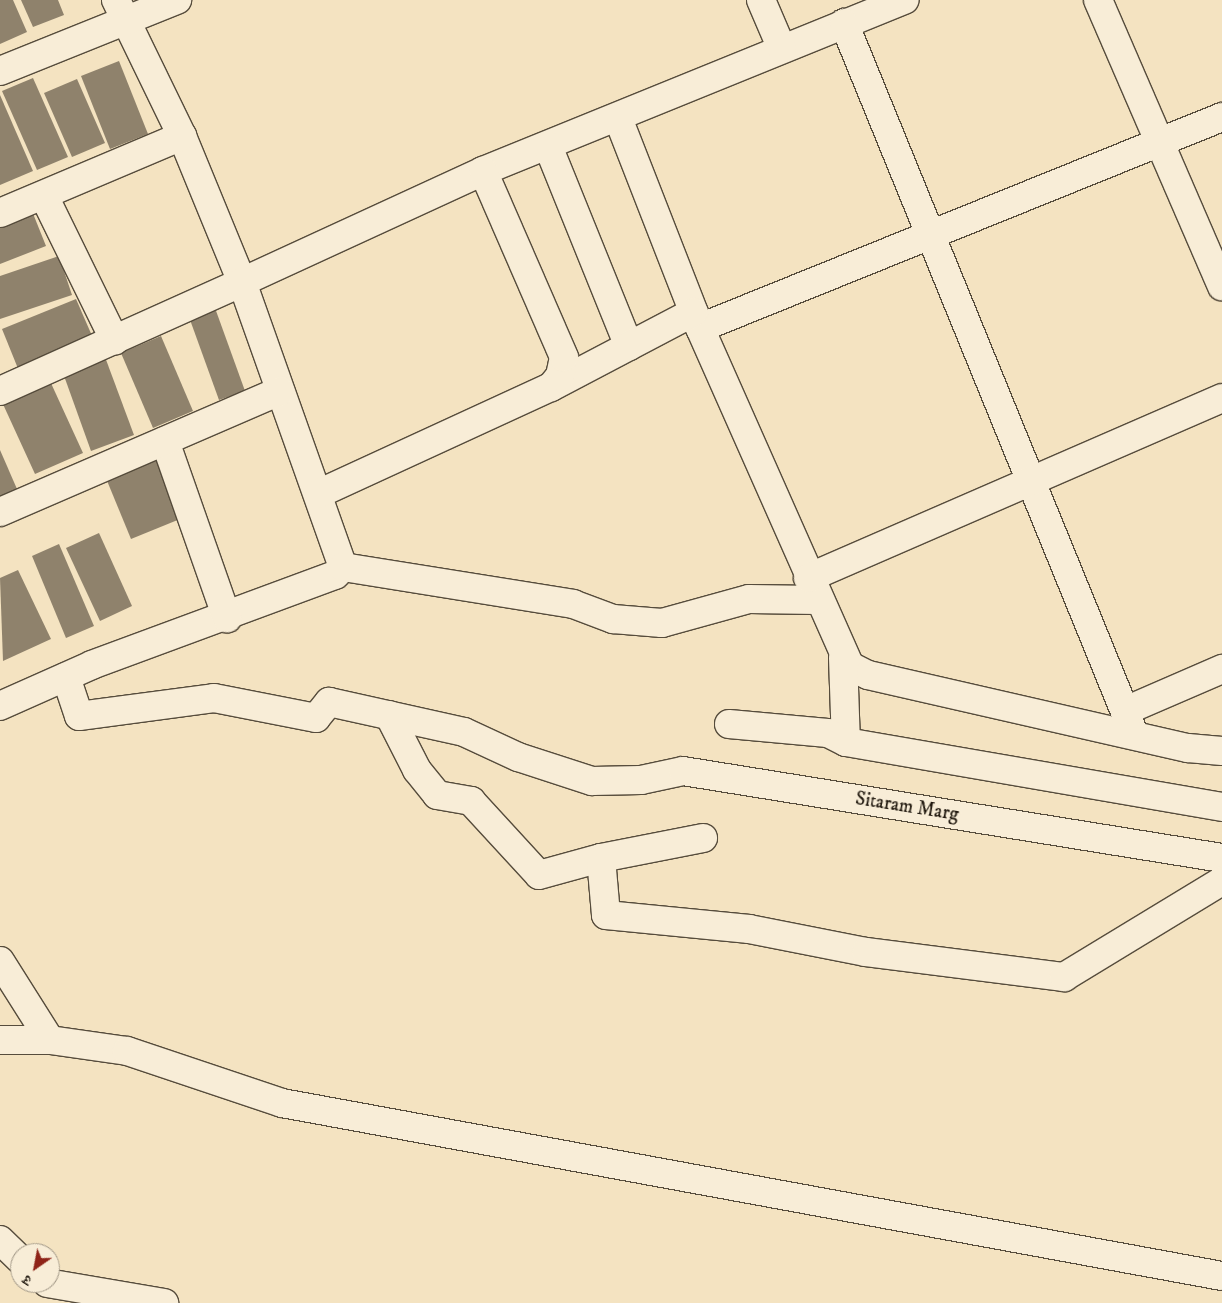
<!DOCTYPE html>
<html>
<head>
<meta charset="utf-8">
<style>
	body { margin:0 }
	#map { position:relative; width:1222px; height:1303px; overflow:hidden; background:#f4e3c1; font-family:"IM FELL DW Pica","Noto Serif Devanagari",serif }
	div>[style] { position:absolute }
	.building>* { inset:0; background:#8f826c }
	.roads { filter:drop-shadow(1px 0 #564c3c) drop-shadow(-1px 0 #564c3c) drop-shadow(0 1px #564c3c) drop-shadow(0 -1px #564c3c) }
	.minor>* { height:28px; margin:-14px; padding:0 14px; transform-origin:14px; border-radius:14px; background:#f8edd7 }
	span { translate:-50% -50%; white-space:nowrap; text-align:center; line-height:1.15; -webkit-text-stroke:4px #f8edd7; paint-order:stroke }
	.street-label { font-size:19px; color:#21190f }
	.north { position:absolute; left:10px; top:1243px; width:50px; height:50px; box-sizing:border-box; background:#f8edd7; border:1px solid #a29887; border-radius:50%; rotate:213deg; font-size:14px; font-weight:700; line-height:20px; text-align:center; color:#21190f }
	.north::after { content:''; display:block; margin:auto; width:18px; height:22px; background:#8f2418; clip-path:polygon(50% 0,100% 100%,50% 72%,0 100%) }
</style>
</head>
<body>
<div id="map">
	<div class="building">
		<i style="clip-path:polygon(0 0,13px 0,27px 32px,0 44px)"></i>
		<i style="clip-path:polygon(21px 0,58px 0,64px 15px,33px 27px)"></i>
		<i style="clip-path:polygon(119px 61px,148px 134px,110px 149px,81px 76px)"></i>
		<i style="clip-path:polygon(33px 78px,68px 157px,37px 170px,2px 91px)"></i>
		<i style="clip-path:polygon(77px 79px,105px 143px,72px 157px,44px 93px)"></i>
		<i style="clip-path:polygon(0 95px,33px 171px,0 185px)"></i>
		<i style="clip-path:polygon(32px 211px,46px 246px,0 264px,0 224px)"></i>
		<i style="clip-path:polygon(59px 256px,72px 295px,0 319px,0 276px)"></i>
		<i style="clip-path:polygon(76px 299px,96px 345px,21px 376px,2px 329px)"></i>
		<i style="clip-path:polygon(215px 308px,245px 391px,219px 400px,189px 317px)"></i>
		<i style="clip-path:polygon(161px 336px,193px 411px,153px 428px,121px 353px)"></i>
		<i style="clip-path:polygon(105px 357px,134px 435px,91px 451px,63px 373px)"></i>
		<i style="clip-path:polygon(50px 381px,83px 453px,35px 474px,2px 402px)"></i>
		<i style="clip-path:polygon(157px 449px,185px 517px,131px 539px,103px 471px)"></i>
		<i style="clip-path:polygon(0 450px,17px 489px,0 497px)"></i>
		<i style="clip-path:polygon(99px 533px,132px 606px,100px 621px,66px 548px)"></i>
		<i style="clip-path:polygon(59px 544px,94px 626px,66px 638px,32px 556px)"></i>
		<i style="clip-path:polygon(18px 570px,51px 639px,3px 661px,0 578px)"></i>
	</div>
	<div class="roads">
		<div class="minor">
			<i style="left:116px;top:0;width:151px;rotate:64.1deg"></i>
			<i style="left:182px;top:136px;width:158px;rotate:67.7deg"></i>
			<i style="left:242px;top:282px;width:265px;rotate:-24.7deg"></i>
			<i style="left:483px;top:171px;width:455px;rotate:-22.1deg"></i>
			<i style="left:761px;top:0;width:53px;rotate:66.8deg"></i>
			<i style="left:1098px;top:0;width:312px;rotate:66.6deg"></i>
			<i style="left:844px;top:23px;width:768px;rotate:67.81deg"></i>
			<i style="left:0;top:71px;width:191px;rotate:-21.9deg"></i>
			<i style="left:618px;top:118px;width:225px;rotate:68.7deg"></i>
			<i style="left:700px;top:328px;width:370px;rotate:66.1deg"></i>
			<i style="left:850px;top:666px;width:20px;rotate:27deg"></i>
			<i style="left:868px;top:675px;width:328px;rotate:12.9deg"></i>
			<i style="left:1188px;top:748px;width:34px;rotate:5deg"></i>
			<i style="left:548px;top:146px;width:216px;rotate:68deg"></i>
			<i style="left:44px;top:196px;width:161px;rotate:63.9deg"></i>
			<i style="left:0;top:213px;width:198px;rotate:-22.9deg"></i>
			<i style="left:700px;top:328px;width:563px;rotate:-22.01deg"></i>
			<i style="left:551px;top:387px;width:161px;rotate:-27.7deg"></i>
			<i style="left:0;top:391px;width:265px;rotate:-24.2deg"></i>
			<i style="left:242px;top:282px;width:302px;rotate:70.5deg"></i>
			<i style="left:343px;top:567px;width:11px;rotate:135deg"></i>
			<i style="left:335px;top:575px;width:259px;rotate:159.7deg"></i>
			<i style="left:92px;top:665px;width:101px;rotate:156deg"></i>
			<i style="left:165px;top:441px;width:188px;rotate:70.7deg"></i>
			<i style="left:318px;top:494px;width:256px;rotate:-24.7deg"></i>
			<i style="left:551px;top:387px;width:14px;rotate:-51deg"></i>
			<i style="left:560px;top:376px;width:19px;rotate:-78deg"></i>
			<i style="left:564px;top:357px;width:203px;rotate:-113.5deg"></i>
			<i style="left:0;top:512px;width:305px;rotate:-23.4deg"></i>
			<i style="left:343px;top:567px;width:233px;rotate:9.1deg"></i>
			<i style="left:573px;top:604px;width:43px;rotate:20.6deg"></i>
			<i style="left:613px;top:619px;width:49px;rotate:4.7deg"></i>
			<i style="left:662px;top:623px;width:90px;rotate:-15.4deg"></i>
			<i style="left:749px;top:599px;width:68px;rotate:0.8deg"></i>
			<i style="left:808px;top:578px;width:451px;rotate:-23.5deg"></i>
			<i style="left:843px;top:658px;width:84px;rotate:88deg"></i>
			<i style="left:66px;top:677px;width:41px;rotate:71.6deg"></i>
			<i style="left:79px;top:716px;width:136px;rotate:-7.6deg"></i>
			<i style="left:214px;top:698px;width:104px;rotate:11.1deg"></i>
			<i style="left:316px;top:718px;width:21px;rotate:-51deg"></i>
			<i style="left:329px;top:702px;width:138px;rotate:12.5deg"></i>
			<i style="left:464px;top:732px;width:60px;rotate:24.8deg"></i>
			<i style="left:518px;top:757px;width:78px;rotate:18deg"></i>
			<i style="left:592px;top:781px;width:49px;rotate:-1.2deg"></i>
			<i style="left:641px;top:780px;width:43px;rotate:-12.1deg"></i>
			<i style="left:683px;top:771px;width:546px;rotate:9.17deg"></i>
			<i style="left:1125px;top:711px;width:106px;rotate:-23.4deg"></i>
			<i style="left:389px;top:715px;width:62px;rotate:63deg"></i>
			<i style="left:417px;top:770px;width:32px;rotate:51deg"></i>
			<i style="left:437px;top:795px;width:35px;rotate:10deg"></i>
			<i style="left:471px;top:801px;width:100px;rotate:47.4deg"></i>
			<i style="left:539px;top:875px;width:64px;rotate:-15.3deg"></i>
			<i style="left:601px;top:858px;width:57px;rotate:85deg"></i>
			<i style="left:606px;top:915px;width:144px;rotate:5.6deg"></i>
			<i style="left:749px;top:929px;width:119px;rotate:11.1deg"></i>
			<i style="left:866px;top:952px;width:200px;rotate:7.2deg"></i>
			<i style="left:1064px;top:977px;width:185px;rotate:-31.3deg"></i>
			<i style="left:729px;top:724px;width:99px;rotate:5.2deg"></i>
			<i style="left:828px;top:733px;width:20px;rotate:27deg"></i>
			<i style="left:846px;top:742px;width:382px;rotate:9.8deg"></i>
			<i style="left:601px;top:858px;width:104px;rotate:-11.1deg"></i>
			<i style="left:0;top:961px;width:93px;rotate:57.7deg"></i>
			<i style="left:0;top:1040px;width:50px"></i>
			<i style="left:50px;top:1040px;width:78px;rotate:8.1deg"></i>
			<i style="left:127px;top:1051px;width:163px;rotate:18.5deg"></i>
			<i style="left:282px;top:1103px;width:956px;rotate:10.43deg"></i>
			<i style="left:0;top:1240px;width:28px;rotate:44deg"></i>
			<i style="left:47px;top:1283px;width:119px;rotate:9.7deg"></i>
		</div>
	</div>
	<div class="street-label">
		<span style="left:907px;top:807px;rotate:9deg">Sitaram Marg</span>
	</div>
	<div class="north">उ</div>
</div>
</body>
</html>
